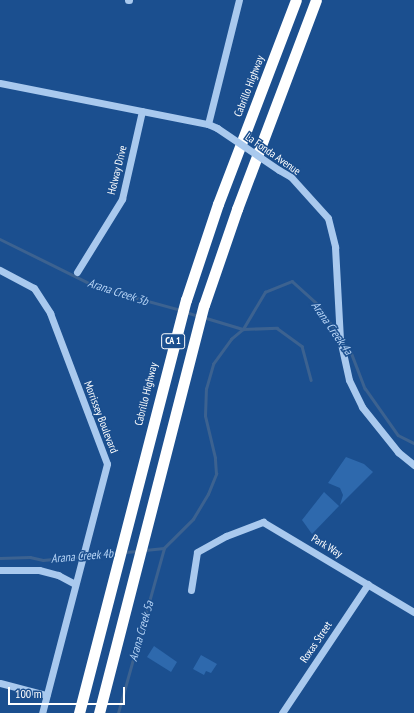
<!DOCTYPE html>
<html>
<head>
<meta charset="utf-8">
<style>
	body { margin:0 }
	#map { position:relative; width:414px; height:713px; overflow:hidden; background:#1b4f8f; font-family:"PT Sans Narrow",sans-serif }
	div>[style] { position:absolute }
	.green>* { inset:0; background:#2e69ad }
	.stream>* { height:2.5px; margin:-1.25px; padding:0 1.25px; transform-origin:1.25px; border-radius:1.25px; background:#3c6290 }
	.minor>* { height:7px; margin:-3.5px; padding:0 3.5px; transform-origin:3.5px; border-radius:3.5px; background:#a9c9ee }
	.highway>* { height:11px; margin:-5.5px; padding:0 5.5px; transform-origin:5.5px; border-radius:5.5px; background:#fff }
	.minor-bridge>* { height:7px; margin:-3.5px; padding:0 3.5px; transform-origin:3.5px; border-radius:3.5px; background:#a9c9ee }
	span { translate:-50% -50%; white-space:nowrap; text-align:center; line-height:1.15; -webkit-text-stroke:3px #1b4f8f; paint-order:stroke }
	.shield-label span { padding:1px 3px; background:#1b4f8f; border:1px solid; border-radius:3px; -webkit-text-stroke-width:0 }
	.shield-label { font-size:10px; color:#fff; font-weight:700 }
	.street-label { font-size:11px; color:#fff }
	.water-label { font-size:12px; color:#b5d3f5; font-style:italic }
	.scale { position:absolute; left:8px; top:687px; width:117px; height:18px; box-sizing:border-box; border:2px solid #fff; border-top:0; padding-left:5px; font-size:12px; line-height:14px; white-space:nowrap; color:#fff; -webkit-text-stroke:3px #1b4f8f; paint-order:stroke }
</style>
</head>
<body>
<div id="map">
	<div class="green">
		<i style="clip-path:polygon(346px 457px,364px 464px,373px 472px,340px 505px,343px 495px,340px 488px,328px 483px)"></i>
		<i style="clip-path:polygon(324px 492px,339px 506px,312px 534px,302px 520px)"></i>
		<i style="clip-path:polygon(154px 646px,177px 662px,171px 672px,147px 657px)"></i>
		<i style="clip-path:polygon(201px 655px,217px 664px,211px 673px,206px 671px,204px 675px,193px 669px)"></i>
	</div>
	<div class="stream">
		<i style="left:0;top:239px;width:108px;rotate:26.3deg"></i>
		<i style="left:97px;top:287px;width:87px;rotate:15.3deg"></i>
		<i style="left:186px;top:312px;width:13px;rotate:18deg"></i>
		<i style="left:203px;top:317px;width:42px;rotate:16.7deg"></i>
		<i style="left:243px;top:329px;width:34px;rotate:-2deg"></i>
		<i style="left:277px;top:328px;width:31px;rotate:36deg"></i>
		<i style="left:302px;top:346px;width:35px;rotate:75deg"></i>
		<i style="left:344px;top:343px;width:11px;rotate:52deg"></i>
		<i style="left:351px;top:352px;width:39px;rotate:69deg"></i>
		<i style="left:365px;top:388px;width:57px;rotate:54.9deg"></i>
		<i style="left:398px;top:435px;width:18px;rotate:27deg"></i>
		<i style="left:164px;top:548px;width:41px;rotate:-45deg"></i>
		<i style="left:193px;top:519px;width:29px;rotate:-59deg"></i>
		<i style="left:208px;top:494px;width:22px;rotate:-68deg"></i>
		<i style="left:216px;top:474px;width:16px;rotate:-94deg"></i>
		<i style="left:215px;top:458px;width:43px;rotate:-103.4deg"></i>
		<i style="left:205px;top:416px;width:27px;rotate:-88deg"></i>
		<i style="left:206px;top:389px;width:26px;rotate:-74deg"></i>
		<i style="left:213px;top:364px;width:31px;rotate:-54deg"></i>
		<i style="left:231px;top:339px;width:16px;rotate:-40deg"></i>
		<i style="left:243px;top:329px;width:43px;rotate:-59.3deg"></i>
		<i style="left:265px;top:292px;width:29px;rotate:-22deg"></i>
		<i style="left:292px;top:281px;width:36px;rotate:42deg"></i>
		<i style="left:319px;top:305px;width:34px;rotate:58deg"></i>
		<i style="left:145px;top:550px;width:19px;rotate:-6deg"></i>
		<i style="left:125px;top:552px;width:13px;rotate:-4deg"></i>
		<i style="left:0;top:558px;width:30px;rotate:-2deg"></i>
		<i style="left:30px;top:557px;width:13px;rotate:13deg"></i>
		<i style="left:43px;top:560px;width:75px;rotate:-5.3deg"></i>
		<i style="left:118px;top:713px;width:171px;rotate:-74.4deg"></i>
	</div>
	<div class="minor">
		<i style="left:128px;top:0;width:1px"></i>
		<i style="left:0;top:83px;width:212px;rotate:11.2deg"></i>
		<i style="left:208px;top:124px;width:10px;rotate:24deg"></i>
		<i style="left:208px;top:124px;width:128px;rotate:-76deg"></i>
		<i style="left:279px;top:170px;width:14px;rotate:30deg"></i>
		<i style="left:291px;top:177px;width:55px;rotate:47.9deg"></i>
		<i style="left:328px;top:218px;width:30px;rotate:76deg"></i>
		<i style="left:335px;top:247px;width:92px;rotate:86.9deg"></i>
		<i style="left:340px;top:339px;width:42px;rotate:77.6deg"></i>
		<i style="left:349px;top:380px;width:30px;rotate:64deg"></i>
		<i style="left:362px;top:407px;width:58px;rotate:51.3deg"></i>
		<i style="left:398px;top:452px;width:21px;rotate:39deg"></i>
		<i style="left:0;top:270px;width:38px;rotate:28deg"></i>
		<i style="left:34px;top:288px;width:30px;rotate:57deg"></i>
		<i style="left:50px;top:313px;width:161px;rotate:69.3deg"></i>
		<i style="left:107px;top:464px;width:257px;rotate:104.6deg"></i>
		<i style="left:77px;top:272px;width:86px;rotate:-58.3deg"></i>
		<i style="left:122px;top:199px;width:90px;rotate:-77.2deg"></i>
		<i style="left:0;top:570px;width:39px"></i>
		<i style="left:39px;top:570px;width:20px;rotate:15deg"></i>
		<i style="left:58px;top:575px;width:19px;rotate:28deg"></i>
		<i style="left:191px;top:590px;width:38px;rotate:-81deg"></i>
		<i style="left:197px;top:552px;width:33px;rotate:-29deg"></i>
		<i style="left:226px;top:536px;width:40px;rotate:-21deg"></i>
		<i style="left:263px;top:522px;width:176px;rotate:30.8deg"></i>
		<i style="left:0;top:683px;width:48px;rotate:14.6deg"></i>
		<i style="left:282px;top:713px;width:155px;rotate:-56.3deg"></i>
	</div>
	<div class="highway">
		<i style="left:79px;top:713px;width:427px;rotate:-75.5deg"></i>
		<i style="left:186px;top:300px;width:101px;rotate:-71.6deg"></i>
		<i style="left:218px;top:204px;width:218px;rotate:-69.1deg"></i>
		<i style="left:99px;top:713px;width:421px;rotate:-75.6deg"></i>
		<i style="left:204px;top:305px;width:102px;rotate:-71deg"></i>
		<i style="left:237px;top:209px;width:223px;rotate:-69.3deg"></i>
	</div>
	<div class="minor-bridge">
		<i style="left:217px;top:128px;width:75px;rotate:34.1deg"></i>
	</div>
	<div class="shield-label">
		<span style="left:173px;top:341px">CA 1</span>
	</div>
	<div class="street-label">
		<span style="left:249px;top:86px;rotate:-69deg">Cabrillo Highway</span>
		<span style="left:273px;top:154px;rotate:35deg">La Fonda Avenue</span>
		<span style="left:117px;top:170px;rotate:-76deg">Holway Drive</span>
		<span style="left:146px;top:394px;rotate:-76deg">Cabrillo Highway</span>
		<span style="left:101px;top:417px;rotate:69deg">Morrissey Boulevard</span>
		<span style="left:327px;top:546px;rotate:31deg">Park Way</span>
		<span style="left:316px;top:642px;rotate:-56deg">Roxas Street</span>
	</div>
	<div class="water-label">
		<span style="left:118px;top:292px;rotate:18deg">Arana Creek 3b</span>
		<span style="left:332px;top:328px;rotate:55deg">Arana Creek 4a</span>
		<span style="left:82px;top:556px;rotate:-5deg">Arana Creek 4b</span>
		<span style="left:141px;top:631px;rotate:-74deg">Arana Creek 5a</span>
	</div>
	<div class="scale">100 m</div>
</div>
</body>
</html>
